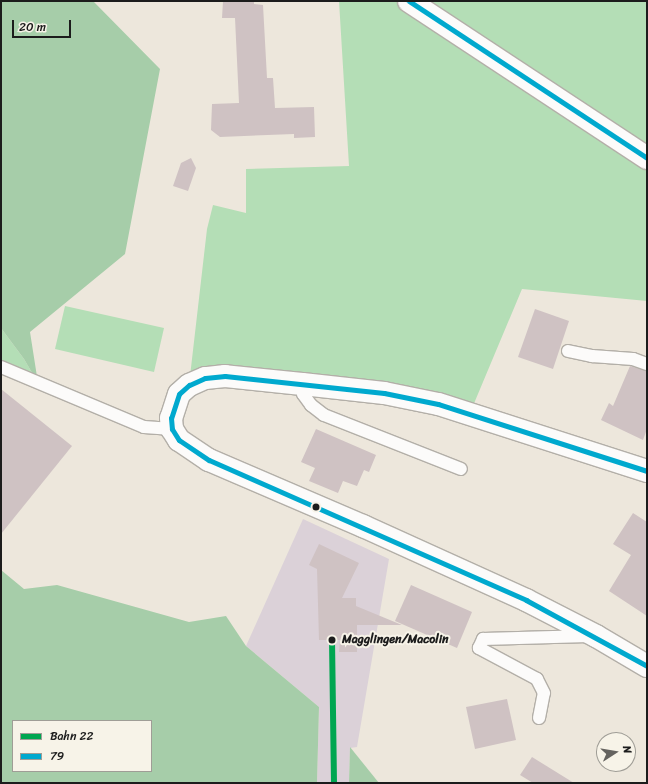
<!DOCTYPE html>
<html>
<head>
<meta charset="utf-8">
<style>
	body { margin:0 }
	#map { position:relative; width:648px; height:784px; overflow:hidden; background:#ede7dc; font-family:Sriracha,sans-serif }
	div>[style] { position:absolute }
	.industrial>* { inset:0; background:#dbd1d8 }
	.green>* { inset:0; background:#b4deb6 }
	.forest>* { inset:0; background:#a6cda9 }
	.building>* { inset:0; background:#cfc2c3 }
	.roads { filter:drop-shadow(1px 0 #b3afa8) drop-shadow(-1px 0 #b3afa8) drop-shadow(0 1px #b3afa8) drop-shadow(0 -1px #b3afa8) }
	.lane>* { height:12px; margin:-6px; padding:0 6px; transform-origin:6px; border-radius:6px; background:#fcfbfa }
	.street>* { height:22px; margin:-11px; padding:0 11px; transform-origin:11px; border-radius:11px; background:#fcfbfa }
	.bus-1>* { height:5px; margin:-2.5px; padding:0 2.5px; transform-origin:2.5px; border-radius:2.5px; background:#00a9ce }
	.rail-1>* { height:6px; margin:-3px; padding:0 3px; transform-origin:3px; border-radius:3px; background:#00a651 }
	.dots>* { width:11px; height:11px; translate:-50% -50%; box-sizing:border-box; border:2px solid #f7f3e8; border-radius:50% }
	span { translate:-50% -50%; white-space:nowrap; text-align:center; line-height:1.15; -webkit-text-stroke:4px #f7f3e8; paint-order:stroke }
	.stop-label { font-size:12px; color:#1c1c1c; font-weight:700 }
	.left { translate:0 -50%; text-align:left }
	.frame { position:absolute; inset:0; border:2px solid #1c1c1c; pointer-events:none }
	.legend { position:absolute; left:12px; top:720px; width:140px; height:52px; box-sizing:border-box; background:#f7f3e8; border:1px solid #9f9d96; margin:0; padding:5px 7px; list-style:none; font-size:12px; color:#1c1c1c }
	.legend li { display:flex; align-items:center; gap:8px; height:20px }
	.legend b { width:20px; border:1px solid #9f9d96 }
	.north { position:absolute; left:596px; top:732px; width:40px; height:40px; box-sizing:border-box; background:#f7f3e8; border:1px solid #9f9d96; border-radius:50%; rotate:78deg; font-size:11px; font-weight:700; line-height:16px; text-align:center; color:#1c1c1c }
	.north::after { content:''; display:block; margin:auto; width:14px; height:18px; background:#65635f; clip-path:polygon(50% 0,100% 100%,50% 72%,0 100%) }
	.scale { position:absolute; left:12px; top:20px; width:59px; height:18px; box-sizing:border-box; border:2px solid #1c1c1c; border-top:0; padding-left:5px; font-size:12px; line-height:14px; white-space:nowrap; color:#1c1c1c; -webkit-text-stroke:3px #f7f3e8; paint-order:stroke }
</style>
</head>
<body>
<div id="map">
	<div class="industrial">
		<i style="clip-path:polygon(303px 519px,389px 559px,357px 747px,350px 748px,349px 783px,317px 783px,319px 707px,246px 646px)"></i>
	</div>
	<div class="green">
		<i style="clip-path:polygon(339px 1px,647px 1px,647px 301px,522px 289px,470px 413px,384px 393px,189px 385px,207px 229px,213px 205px,246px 213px,246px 169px,349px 166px)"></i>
		<i style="clip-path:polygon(65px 306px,164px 328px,154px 372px,55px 349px)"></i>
		<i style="clip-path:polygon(1px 328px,24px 359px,38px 383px,1px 367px)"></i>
	</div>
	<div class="forest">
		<i style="clip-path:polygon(1px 1px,93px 1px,160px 69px,125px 254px,30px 332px,38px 383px,24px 359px,1px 328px)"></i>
		<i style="clip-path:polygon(evenodd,1px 570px,24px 589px,57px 585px,189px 622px,226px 616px,246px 646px,319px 707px,317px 783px,1px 783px,1px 570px,13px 721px,151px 721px,151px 771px,13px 771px,13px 721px)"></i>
		<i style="clip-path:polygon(350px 747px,379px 783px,349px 783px)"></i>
	</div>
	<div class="building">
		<i style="clip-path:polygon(223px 1px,254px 1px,254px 4px,263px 5px,267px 78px,273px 78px,275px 108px,314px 107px,315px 137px,294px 138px,294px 134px,220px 137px,211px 130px,212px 104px,239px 103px,235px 18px,222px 18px)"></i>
		<i style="clip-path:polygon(191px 158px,196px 168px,188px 191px,173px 186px,181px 163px)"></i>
		<i style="clip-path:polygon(535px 309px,569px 321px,553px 369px,518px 357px)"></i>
		<i style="clip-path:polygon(630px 366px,647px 371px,647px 429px,643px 440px,601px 420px,609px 403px,613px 406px)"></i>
		<i style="clip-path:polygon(1px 389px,72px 446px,1px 534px)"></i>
		<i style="clip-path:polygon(316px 429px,376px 455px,369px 472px,364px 470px,357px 486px,343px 481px,338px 493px,309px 481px,315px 468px,301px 462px)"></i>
		<i style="clip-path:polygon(633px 513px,647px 522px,647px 616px,609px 591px,631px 555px,613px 544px)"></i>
		<i style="clip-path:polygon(319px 544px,359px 563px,342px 598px,356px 598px,356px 606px,402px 625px,357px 625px,357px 652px,339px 652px,340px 640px,319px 640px,317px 569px,309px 565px)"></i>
		<i style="clip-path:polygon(411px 585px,472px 612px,457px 648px,395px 621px)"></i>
		<i style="clip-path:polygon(507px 699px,516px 740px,475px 749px,466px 707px)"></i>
		<i style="clip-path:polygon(532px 757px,574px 783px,533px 783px,520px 775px)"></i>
	</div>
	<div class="roads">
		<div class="lane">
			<i style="left:568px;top:351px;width:25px;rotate:12deg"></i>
			<i style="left:592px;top:356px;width:41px;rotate:4.2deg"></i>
			<i style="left:633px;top:359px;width:15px;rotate:20deg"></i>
			<i style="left:1px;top:367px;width:155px;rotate:22.8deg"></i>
			<i style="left:144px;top:427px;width:28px;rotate:4deg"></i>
			<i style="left:302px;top:384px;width:10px;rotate:84deg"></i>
			<i style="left:303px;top:394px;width:14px;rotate:54deg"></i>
			<i style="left:311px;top:405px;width:16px;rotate:38deg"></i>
			<i style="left:324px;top:415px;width:147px;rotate:21.5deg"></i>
			<i style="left:539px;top:718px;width:25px;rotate:-79deg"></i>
			<i style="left:544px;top:693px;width:16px;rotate:-117deg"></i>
			<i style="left:537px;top:679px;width:66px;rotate:-151.9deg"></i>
			<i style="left:479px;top:648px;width:10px;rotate:-66deg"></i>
			<i style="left:483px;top:639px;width:106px;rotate:-1.6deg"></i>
		</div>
		<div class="street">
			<i style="left:409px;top:1px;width:285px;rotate:33.4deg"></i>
			<i style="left:647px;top:471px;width:219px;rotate:-162.2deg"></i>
			<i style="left:438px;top:404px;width:55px;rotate:-168.5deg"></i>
			<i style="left:384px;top:393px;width:82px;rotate:-173.7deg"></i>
			<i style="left:302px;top:384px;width:77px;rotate:-174.1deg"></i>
			<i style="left:225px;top:376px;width:20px;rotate:174deg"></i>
			<i style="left:205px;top:378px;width:17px;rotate:156deg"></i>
			<i style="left:189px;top:385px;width:13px;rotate:138deg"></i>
			<i style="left:179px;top:394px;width:25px;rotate:108deg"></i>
			<i style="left:171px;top:418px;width:11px;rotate:85deg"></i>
			<i style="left:172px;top:429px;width:13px;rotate:58deg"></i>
			<i style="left:179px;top:440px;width:36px;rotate:34deg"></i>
			<i style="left:209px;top:460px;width:168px;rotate:23.2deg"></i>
			<i style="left:363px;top:526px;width:179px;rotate:24.4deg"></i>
			<i style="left:526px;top:600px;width:79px;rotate:27.2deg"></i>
			<i style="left:596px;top:636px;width:59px;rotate:30.5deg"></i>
		</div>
	</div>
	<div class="bus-1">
		<i style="left:409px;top:1px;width:285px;rotate:33.4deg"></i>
		<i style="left:647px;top:471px;width:219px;rotate:-162.2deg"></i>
		<i style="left:438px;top:404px;width:55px;rotate:-168.5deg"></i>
		<i style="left:384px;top:393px;width:160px;rotate:-173.9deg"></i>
		<i style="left:225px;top:376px;width:20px;rotate:174deg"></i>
		<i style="left:205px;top:378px;width:17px;rotate:156deg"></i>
		<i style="left:189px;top:385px;width:13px;rotate:138deg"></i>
		<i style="left:179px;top:394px;width:25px;rotate:108deg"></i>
		<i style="left:171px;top:418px;width:11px;rotate:85deg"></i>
		<i style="left:172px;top:429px;width:13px;rotate:58deg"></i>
		<i style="left:179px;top:440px;width:36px;rotate:34deg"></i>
		<i style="left:209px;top:460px;width:347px;rotate:23.8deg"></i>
		<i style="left:526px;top:600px;width:138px;rotate:28.6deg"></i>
	</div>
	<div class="rail-1">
		<i style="left:332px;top:640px;width:143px;rotate:89.2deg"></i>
	</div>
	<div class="dots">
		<i style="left:316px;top:507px;background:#1c1c1c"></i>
		<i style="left:332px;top:640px;background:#1c1c1c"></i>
	</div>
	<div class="stop-label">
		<span class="left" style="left:342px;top:640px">Magglingen/Macolin</span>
	</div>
	<div class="frame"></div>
	<ul class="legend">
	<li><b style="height:5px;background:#00a651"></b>Bahn 22</li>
	<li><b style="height:5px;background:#00a9ce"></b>79</li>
	</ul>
	<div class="north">N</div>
	<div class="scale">20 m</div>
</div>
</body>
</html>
